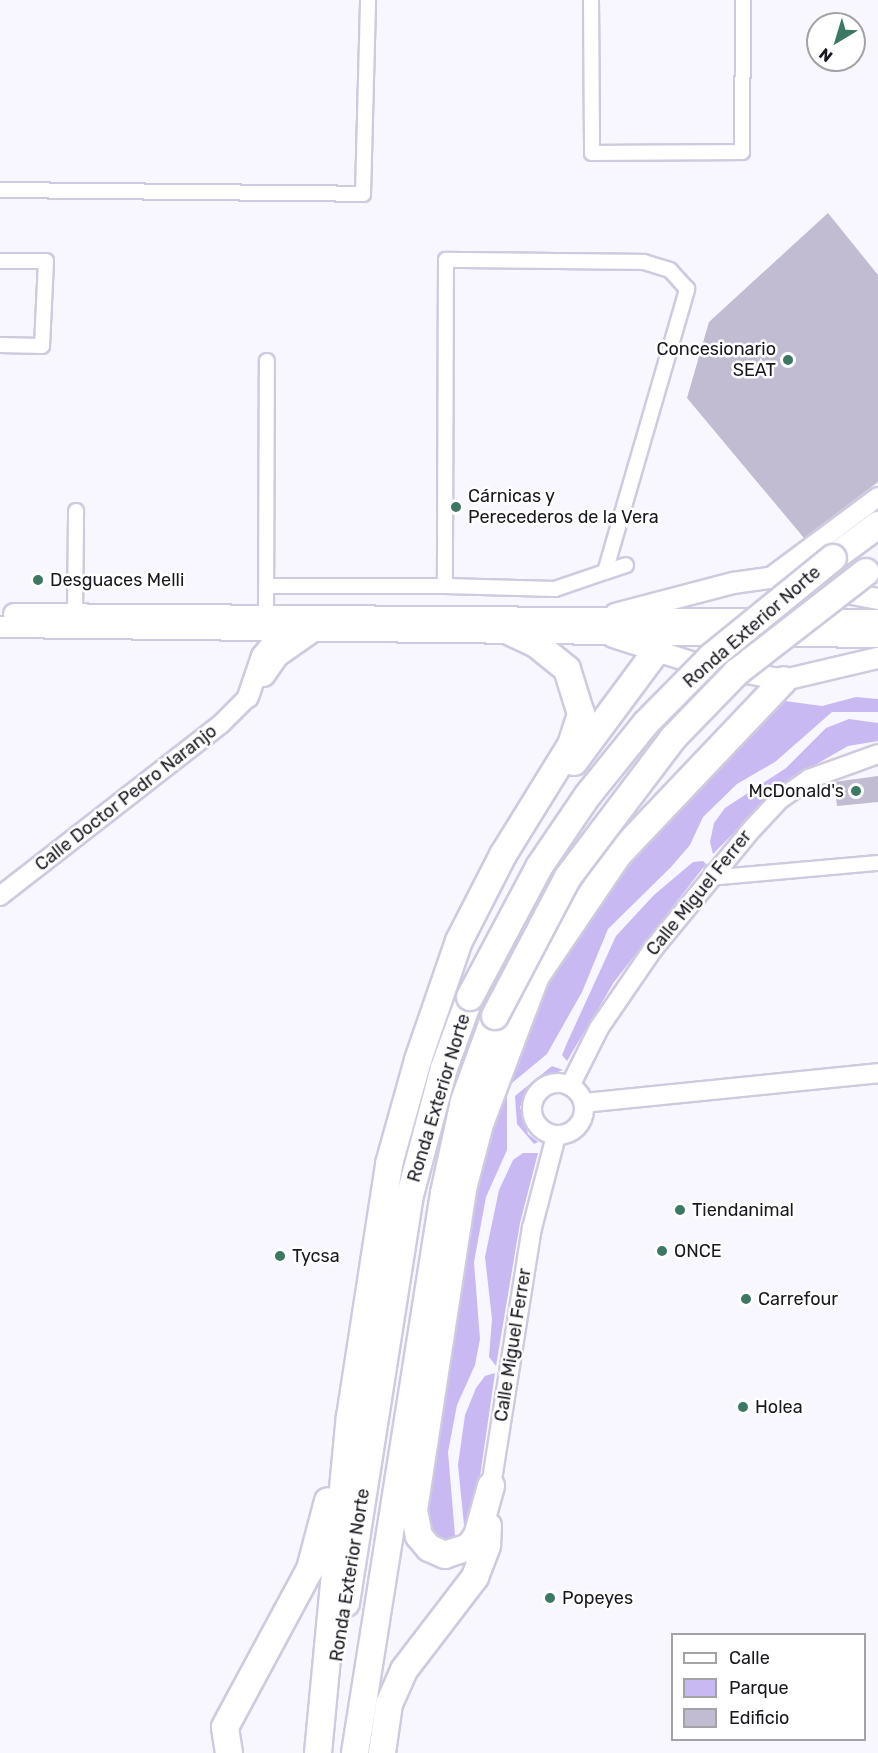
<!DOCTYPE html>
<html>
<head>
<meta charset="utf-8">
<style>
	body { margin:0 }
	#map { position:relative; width:878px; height:1753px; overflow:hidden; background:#f8f6ff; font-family:Rubik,sans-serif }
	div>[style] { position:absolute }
	.green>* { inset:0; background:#c8b9f3 }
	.building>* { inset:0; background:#c1bcd1 }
	.roads { filter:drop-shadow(2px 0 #cfcadf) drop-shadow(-2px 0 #cfcadf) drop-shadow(0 2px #cfcadf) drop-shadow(0 -2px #cfcadf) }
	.minor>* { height:14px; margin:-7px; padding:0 7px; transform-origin:7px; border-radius:7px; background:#fff }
	.tertiary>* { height:18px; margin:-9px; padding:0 9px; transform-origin:9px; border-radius:9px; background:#fff }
	.tertiary>.ring { margin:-9px; padding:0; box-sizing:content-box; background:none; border:18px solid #fff; border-radius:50% }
	.secondary>* { height:20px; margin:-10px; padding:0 10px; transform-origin:10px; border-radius:10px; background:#fff }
	.motorway>* { height:26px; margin:-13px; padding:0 13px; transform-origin:13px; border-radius:13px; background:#fff }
	.bridges { filter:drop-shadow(2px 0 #cfcadf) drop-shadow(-2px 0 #cfcadf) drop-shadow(0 2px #cfcadf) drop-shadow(0 -2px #cfcadf) }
	.motorway-bridge>* { height:26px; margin:-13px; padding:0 13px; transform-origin:13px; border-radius:13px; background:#fff }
	.dots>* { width:16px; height:16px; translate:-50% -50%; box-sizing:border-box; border:3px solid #fff; border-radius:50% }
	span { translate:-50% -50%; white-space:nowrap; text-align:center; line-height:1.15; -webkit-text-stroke:5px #fff; paint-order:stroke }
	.poi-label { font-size:18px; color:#1a1820 }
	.right { translate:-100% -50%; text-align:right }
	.left { translate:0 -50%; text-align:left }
	.street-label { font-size:18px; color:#1a1820 }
	.legend { position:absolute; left:671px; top:1633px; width:195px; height:108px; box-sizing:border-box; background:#fff; border:2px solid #a3a3a6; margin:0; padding:8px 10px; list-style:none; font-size:18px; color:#1a1820 }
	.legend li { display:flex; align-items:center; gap:12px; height:30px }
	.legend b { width:30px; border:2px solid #a3a3a6 }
	.north { position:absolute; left:806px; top:12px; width:60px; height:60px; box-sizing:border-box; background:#fff; border:2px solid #a3a3a6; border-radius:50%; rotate:218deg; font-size:16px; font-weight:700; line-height:24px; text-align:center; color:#1a1820 }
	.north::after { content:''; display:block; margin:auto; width:21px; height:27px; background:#3c7863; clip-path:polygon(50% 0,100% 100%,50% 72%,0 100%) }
</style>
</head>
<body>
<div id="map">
	<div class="green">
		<i style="clip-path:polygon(856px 697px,878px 699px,878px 712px,832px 712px,775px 762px,737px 784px,703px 817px,690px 845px,671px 867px,608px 929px,582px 992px,547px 1054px,507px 1087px,507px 1150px,486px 1197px,474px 1262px,480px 1339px,475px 1365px,457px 1405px,448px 1452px,456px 1547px,437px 1544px,422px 1514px,462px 1234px,509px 1064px,557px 960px,622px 871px,748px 733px,785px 701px,822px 706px)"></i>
		<i style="clip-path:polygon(849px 719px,878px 723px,878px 741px,848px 746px,782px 784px,713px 854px,710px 842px,714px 823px,725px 808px,786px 768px,826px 728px)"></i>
		<i style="clip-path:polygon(703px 861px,706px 864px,614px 982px,567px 1061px,562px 1055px,567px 1043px,616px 936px,654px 895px,693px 862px)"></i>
		<i style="clip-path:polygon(552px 1066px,563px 1070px,534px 1081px,520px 1107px,528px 1134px,538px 1142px,534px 1144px,517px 1124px,515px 1096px)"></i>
		<i style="clip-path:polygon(523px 1153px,538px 1153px,520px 1223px,496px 1366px,489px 1357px,492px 1319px,485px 1257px,499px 1190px,513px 1160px)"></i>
		<i style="clip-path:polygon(495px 1373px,475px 1511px,465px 1535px,458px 1465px,465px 1415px,476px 1388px,485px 1376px)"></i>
	</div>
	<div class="building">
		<i style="clip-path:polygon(828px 213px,878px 275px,878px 482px,804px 538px,687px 398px,709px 322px)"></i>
		<i style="clip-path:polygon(878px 776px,878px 802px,837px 806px,834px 782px)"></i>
	</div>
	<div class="roads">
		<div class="minor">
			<i style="left:591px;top:0;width:153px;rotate:89.6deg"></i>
			<i style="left:592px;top:153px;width:150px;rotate:-0.4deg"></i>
			<i style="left:742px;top:152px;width:152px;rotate:-89.6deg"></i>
			<i style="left:0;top:190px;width:363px;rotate:0.6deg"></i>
			<i style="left:363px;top:194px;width:194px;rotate:-88.5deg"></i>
			<i style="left:0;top:261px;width:46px"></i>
			<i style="left:46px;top:261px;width:85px;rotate:92.7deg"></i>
			<i style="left:42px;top:346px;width:42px;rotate:-178.6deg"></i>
			<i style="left:605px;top:572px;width:295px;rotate:-73.8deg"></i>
			<i style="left:687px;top:289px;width:25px;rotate:-132deg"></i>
			<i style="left:670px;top:270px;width:27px;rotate:-163deg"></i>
			<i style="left:644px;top:262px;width:198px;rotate:-179.4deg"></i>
			<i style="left:446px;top:260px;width:326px;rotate:90.2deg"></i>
			<i style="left:445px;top:586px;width:110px;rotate:1.6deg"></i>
			<i style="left:555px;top:589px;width:53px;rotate:-18.8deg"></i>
			<i style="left:605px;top:572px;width:22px;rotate:-18deg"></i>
			<i style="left:267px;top:586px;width:178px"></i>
			<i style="left:75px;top:614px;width:103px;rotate:-89.4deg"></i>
			<i style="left:266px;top:616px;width:255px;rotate:-89.8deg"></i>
			<i style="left:712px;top:872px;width:9px;rotate:32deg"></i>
			<i style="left:720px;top:877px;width:159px;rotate:-5.1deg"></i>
		</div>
		<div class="tertiary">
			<i style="left:769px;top:578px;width:136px;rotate:-36.6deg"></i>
			<i style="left:0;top:896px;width:280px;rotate:-37.9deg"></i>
			<i style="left:221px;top:724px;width:38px;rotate:-45deg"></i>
			<i class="ring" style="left:532px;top:1083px;width:34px;height:34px"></i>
			<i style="left:570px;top:1086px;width:65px;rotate:-63.4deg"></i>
			<i style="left:599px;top:1028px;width:96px;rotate:-55.6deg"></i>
			<i style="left:653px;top:949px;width:156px;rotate:-50.5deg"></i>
			<i style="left:752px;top:829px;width:40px;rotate:-47deg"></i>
			<i style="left:779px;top:800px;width:37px;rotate:-35deg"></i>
			<i style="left:809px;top:779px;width:73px;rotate:-19.9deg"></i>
			<i style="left:584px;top:1103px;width:296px;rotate:-5.8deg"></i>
			<i style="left:491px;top:1486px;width:261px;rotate:-81deg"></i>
			<i style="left:532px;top:1228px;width:95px;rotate:-75.4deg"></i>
		</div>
		<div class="secondary">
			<i style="left:14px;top:614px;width:864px;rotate:0.4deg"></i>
			<i style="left:615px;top:614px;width:122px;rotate:-14.7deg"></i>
			<i style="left:733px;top:583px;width:36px;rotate:-8deg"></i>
			<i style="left:769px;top:578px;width:111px;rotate:10.9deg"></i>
			<i style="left:0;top:627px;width:878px;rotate:0.65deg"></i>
			<i style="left:613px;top:637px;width:82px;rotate:17.8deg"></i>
			<i style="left:691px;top:662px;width:95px;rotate:11deg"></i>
			<i style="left:784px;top:680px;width:97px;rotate:-13.2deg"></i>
			<i style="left:264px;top:676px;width:24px;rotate:-55deg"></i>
			<i style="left:278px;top:656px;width:44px;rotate:-34.8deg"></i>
			<i style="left:248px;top:697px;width:43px;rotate:-71.1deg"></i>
			<i style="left:262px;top:656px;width:41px;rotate:-50.9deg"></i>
		</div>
		<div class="motorway">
			<i style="left:833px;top:558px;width:56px;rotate:-36.3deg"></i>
			<i style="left:574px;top:762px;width:136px;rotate:-53.4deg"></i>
			<i style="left:528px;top:988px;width:161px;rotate:-55.9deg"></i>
			<i style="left:618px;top:855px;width:241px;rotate:-46.5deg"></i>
			<i style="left:491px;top:1486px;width:52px;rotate:105.6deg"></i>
			<i style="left:477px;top:1536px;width:14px;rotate:126deg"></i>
			<i style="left:469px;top:1547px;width:25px;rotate:162deg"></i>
			<i style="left:445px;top:1555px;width:17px;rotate:-156deg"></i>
			<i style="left:429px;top:1548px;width:16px;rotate:-130deg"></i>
			<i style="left:419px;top:1536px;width:26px;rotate:-101deg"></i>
			<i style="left:414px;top:1510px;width:329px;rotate:-81.3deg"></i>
			<i style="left:464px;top:1185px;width:63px;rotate:-75.3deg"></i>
			<i style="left:480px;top:1124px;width:161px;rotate:-69.3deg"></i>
			<i style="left:346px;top:1603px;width:413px;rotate:-81.1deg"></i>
			<i style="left:410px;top:1195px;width:131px;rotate:-75deg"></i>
			<i style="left:444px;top:1068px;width:76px;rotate:-69.9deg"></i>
			<i style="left:229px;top:1753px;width:26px;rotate:-99deg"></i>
			<i style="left:225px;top:1727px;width:179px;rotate:-61.7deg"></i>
			<i style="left:310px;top:1569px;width:70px;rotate:-75.2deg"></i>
			<i style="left:318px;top:1753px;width:338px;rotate:-84.6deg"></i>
			<i style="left:350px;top:1417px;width:256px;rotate:-81.2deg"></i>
			<i style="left:389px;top:1164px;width:108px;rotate:-74.4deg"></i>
			<i style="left:418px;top:1060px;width:126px;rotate:-71deg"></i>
			<i style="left:459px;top:941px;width:97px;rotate:-62.9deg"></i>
			<i style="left:503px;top:855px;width:129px;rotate:-58.3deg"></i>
			<i style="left:571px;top:745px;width:33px;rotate:-72deg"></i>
			<i style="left:581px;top:714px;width:47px;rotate:-107.3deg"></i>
			<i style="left:567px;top:669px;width:40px;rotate:-141deg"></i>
			<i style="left:536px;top:644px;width:26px;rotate:-155deg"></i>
			<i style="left:355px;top:1753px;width:567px;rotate:-80.97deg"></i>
			<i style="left:444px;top:1193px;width:94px;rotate:-77.7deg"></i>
			<i style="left:464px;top:1101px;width:90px;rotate:-70deg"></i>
			<i style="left:382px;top:1753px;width:49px;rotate:-81.9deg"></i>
			<i style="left:389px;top:1704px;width:37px;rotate:-66deg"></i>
			<i style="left:404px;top:1670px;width:117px;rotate:-52.6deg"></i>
			<i style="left:475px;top:1577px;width:34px;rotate:-69deg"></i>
			<i style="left:487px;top:1545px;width:19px;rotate:-87deg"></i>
		</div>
	</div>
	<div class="bridges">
		<div class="motorway-bridge">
			<i style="left:470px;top:997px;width:147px;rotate:-62deg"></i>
			<i style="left:539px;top:867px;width:87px;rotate:-55.8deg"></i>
			<i style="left:588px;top:795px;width:92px;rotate:-51.1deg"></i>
			<i style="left:646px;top:723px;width:93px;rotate:-45.4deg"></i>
			<i style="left:711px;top:657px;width:157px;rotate:-39.1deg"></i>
			<i style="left:495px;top:1016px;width:157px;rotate:-62.3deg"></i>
			<i style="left:568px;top:877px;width:174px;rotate:-52.9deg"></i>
			<i style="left:673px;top:738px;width:92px;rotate:-45.9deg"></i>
			<i style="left:737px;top:672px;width:163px;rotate:-37.8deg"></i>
		</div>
	</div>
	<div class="dots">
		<i style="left:788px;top:360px;background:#3c7863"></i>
		<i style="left:456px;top:507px;background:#3c7863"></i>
		<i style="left:38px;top:580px;background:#3c7863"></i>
		<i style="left:856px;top:791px;background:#3c7863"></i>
		<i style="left:680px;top:1210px;background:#3c7863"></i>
		<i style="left:662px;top:1251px;background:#3c7863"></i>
		<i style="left:280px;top:1256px;background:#3c7863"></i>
		<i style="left:746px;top:1299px;background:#3c7863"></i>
		<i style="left:743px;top:1407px;background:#3c7863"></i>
		<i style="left:550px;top:1598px;background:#3c7863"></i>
	</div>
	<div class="poi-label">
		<span class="right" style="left:776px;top:360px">Concesionario<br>SEAT</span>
		<span class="left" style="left:468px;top:507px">Cárnicas y<br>Perecederos de la Vera</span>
		<span class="left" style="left:50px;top:580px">Desguaces Melli</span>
		<span class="right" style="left:844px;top:791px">McDonald's</span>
		<span class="left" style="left:692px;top:1210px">Tiendanimal</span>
		<span class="left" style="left:674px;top:1251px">ONCE</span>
		<span class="left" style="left:292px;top:1256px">Tycsa</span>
		<span class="left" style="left:758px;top:1299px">Carrefour</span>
		<span class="left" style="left:755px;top:1407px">Holea</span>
		<span class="left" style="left:562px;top:1598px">Popeyes</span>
	</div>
	<div class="street-label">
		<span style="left:752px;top:627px;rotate:-41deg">Ronda Exterior Norte</span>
		<span style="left:126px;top:798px;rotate:-38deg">Calle Doctor Pedro Naranjo</span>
		<span style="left:699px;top:893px;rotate:-51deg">Calle Miguel Ferrer</span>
		<span style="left:439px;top:1098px;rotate:-73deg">Ronda Exterior Norte</span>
		<span style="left:513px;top:1345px;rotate:-81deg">Calle Miguel Ferrer</span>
		<span style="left:350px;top:1575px;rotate:-81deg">Ronda Exterior Norte</span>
	</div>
	<ul class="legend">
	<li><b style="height:8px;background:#fff"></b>Calle</li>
	<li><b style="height:16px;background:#c8b9f3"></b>Parque</li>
	<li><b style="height:16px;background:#c1bcd1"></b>Edificio</li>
	</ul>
	<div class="north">N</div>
</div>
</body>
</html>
